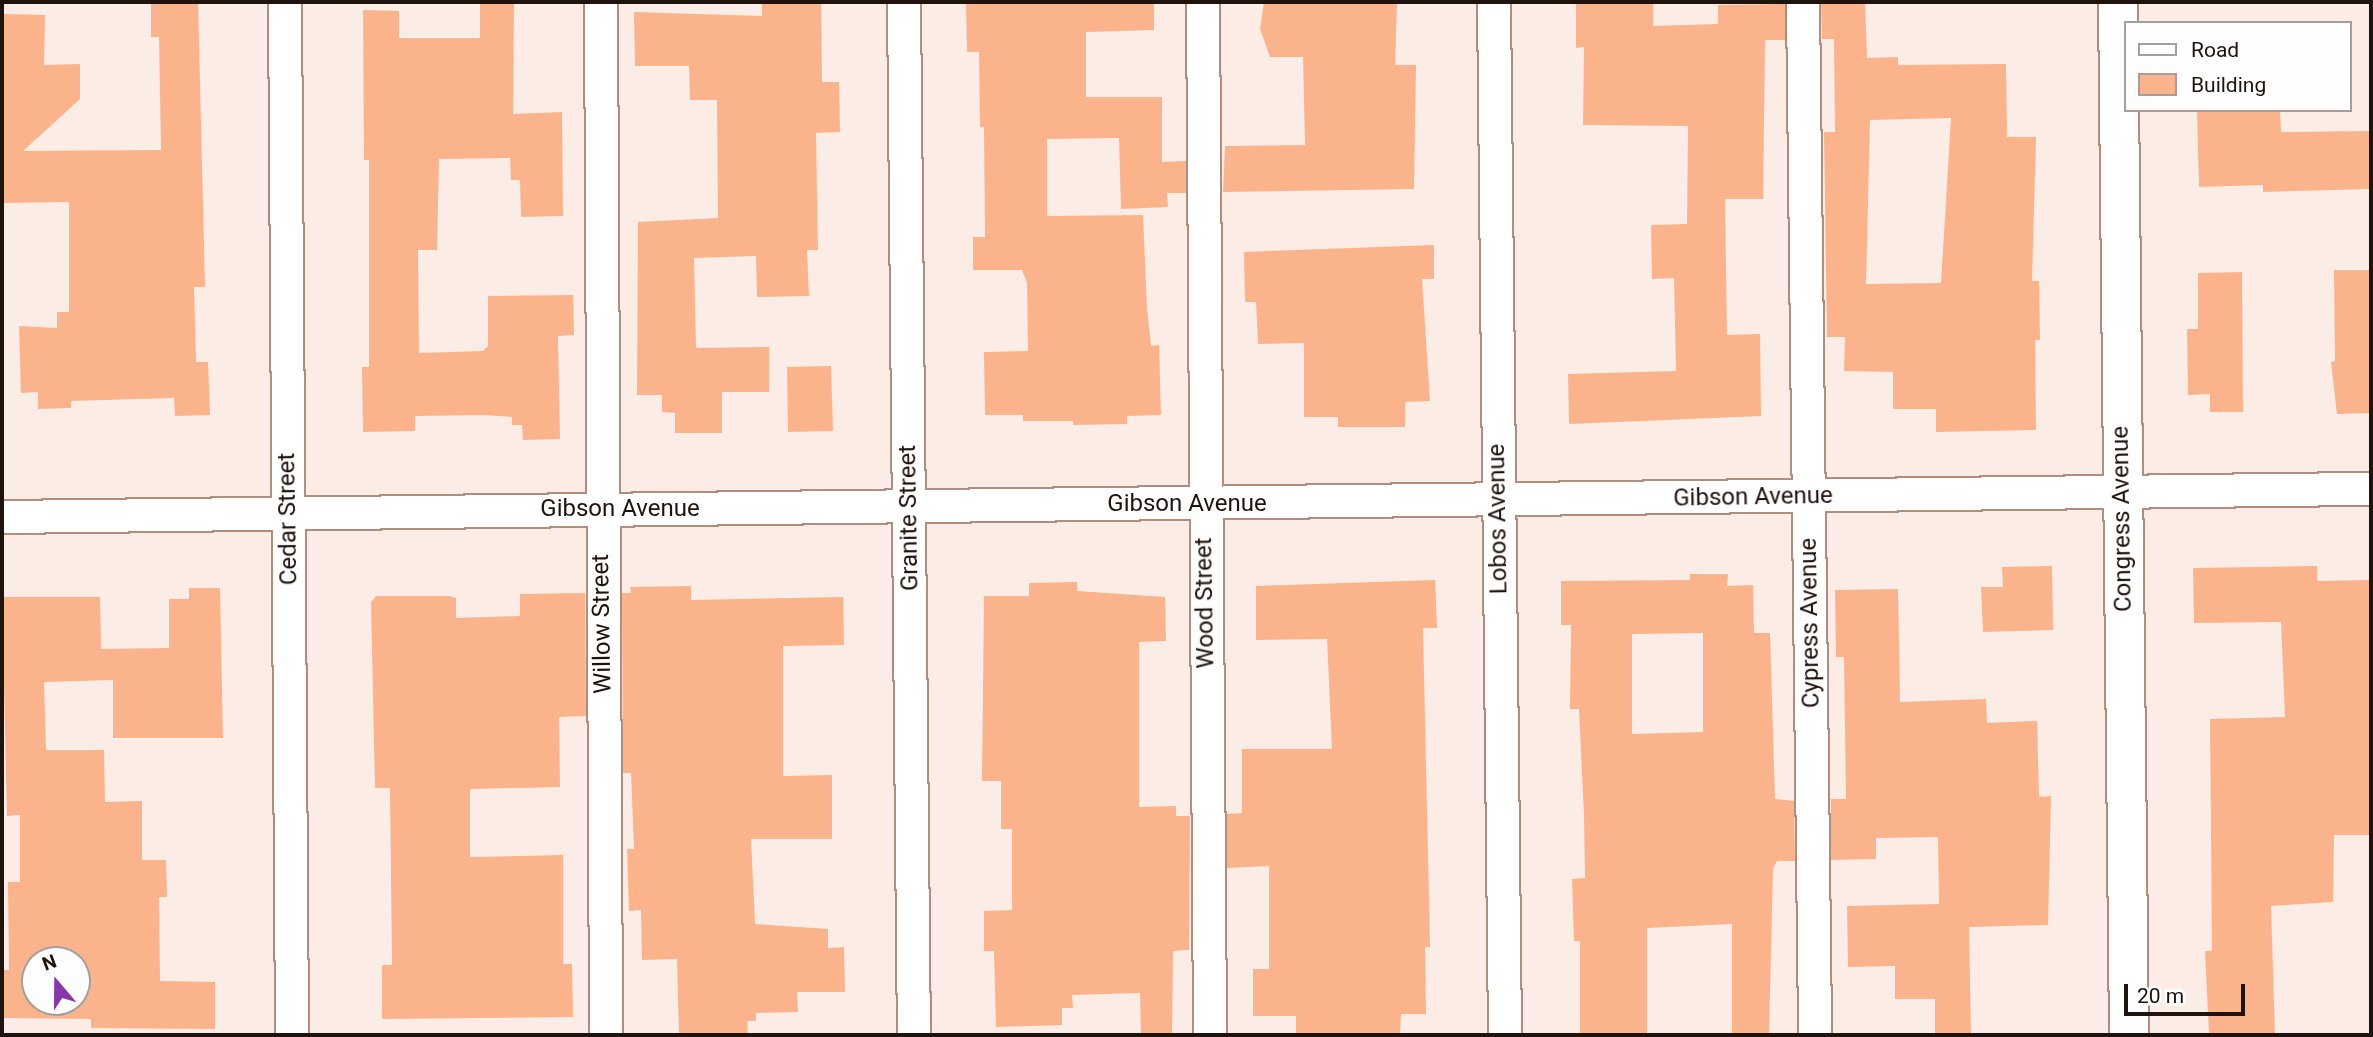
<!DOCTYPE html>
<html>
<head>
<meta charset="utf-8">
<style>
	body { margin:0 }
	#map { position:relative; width:2373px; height:1037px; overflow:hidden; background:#fbede5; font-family:Roboto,sans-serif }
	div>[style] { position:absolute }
	.building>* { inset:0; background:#fbb38c }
	.roads { filter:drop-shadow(2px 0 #af8e7d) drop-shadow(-2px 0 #af8e7d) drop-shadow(0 2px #af8e7d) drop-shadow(0 -2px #af8e7d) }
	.minor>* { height:32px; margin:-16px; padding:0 16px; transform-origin:16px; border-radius:16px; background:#fff }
	.tertiary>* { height:38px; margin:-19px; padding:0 19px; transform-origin:19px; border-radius:19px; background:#fff }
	span { translate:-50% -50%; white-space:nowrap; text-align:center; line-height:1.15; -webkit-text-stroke:6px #fdfdfd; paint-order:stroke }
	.street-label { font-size:24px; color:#1f130d }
	.frame { position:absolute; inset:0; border:4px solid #1f130d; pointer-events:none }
	.legend { position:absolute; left:2124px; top:21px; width:228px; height:91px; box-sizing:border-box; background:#fdfdfd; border:2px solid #a49f9d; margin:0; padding:9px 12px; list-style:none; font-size:21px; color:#1f130d }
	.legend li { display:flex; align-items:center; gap:14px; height:35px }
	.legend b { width:35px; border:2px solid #a49f9d }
	.north { position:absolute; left:21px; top:946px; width:70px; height:70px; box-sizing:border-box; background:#fdfdfd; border:2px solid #a49f9d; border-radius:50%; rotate:340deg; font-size:19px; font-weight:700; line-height:28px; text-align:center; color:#1f130d }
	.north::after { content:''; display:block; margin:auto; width:24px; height:32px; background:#8438a9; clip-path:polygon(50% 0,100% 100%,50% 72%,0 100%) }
	.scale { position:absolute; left:2124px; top:984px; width:121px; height:32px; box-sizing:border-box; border:4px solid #1f130d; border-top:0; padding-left:9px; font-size:21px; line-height:24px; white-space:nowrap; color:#1f130d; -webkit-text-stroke:5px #fdfdfd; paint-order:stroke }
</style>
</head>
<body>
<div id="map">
	<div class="building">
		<i style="clip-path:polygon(151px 2px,198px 2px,205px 287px,194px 287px,196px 362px,208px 362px,210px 415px,175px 416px,174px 398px,71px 401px,71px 408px,38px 409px,38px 392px,21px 393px,19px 326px,57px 328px,57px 312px,69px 312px,69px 202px,2px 203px,3px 14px,45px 15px,44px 65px,80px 64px,80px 99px,23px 151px,161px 150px,159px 37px,151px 37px)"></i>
		<i style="clip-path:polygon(480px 2px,514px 2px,513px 114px,562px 112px,563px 216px,521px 217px,520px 180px,511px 180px,510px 158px,439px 159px,437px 250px,418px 250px,419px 353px,483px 351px,488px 346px,488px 296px,573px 295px,574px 335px,558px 336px,560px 439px,523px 440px,522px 425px,512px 425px,512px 417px,484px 415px,415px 416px,415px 431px,363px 432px,362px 367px,369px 367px,369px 160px,364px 160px,363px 10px,399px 11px,399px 38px,480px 38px)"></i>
		<i style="clip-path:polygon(762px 2px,821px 2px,822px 82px,839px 82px,840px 132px,816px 133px,818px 250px,807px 250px,809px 296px,757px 297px,756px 256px,694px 258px,696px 348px,769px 347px,769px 392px,722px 392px,722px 433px,675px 433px,675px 413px,662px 412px,662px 395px,637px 395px,638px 222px,718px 218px,717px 100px,690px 100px,689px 66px,635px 66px,634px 12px,762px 16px)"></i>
		<i style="clip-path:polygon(966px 2px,1154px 2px,1154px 30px,1086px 32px,1086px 97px,1162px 97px,1162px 162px,1186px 161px,1186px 193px,1167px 193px,1168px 207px,1121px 209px,1119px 138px,1047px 139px,1047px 216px,1143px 215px,1147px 310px,1151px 346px,1159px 345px,1161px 415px,1127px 416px,1127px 424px,1073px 425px,1073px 421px,1023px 421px,1023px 415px,985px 415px,984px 352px,1028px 351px,1027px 283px,1022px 270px,973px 270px,973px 237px,985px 237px,984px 127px,980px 127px,979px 52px,967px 52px)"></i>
		<i style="clip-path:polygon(1264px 2px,1397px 2px,1395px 65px,1416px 65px,1414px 189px,1223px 192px,1225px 146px,1305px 145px,1303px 57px,1270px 57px,1260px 29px)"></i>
		<i style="clip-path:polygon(1576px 2px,1653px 2px,1653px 26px,1718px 24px,1718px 5px,1785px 4px,1785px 40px,1765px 40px,1763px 199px,1725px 199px,1727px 335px,1760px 334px,1761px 416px,1569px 424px,1568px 374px,1676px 371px,1674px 278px,1652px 279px,1651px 225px,1687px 224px,1688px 126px,1583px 125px,1584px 47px,1576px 48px)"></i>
		<i style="clip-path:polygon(evenodd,1821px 2px,1865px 2px,1867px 58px,1898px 57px,1898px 65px,2006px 64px,2007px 137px,2036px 137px,2032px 281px,2039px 281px,2040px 340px,2035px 340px,2036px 430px,1936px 432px,1936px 409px,1893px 409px,1893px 372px,1844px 371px,1845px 337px,1827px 337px,1824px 132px,1835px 132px,1834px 39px,1822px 39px,1821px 2px,1951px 118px,1941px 283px,1866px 284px,1870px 120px,1951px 118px)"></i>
		<i style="clip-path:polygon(2197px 110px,2280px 110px,2281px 132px,2371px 131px,2371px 189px,2263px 192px,2263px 185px,2199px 187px)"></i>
		<i style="clip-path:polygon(1434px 245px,1434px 279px,1422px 279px,1430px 401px,1405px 402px,1405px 427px,1338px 427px,1338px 417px,1304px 417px,1304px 343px,1258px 344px,1256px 302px,1245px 302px,1244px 252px)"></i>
		<i style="clip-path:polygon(2334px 270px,2371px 270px,2371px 413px,2337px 414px,2331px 362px,2335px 361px)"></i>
		<i style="clip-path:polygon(2242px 272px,2243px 412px,2210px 412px,2210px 394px,2188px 395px,2187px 329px,2198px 329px,2198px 273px)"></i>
		<i style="clip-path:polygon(831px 366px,833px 431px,788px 432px,787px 367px)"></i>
		<i style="clip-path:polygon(2052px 566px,2053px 630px,1983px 632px,1981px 587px,2003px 587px,2002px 567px)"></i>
		<i style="clip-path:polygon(2317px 566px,2317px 581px,2371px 580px,2370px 835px,2334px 835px,2333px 902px,2271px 906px,2275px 1035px,2209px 1035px,2205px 951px,2212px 951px,2210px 719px,2285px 717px,2281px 622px,2194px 623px,2193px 568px)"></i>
		<i style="clip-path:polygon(evenodd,1690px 574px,1728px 574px,1727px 586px,1753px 585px,1754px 633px,1770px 633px,1775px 799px,1794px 801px,1795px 861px,1777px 861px,1773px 868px,1769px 1035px,1732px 1035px,1732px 924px,1647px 928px,1647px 1035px,1580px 1035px,1580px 941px,1574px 941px,1572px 879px,1585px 878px,1584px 815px,1579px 709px,1570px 709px,1571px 625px,1561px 625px,1561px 581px,1690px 580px,1690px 574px,1703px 633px,1703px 732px,1632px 734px,1632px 634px,1703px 633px)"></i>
		<i style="clip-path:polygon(1435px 580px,1437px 628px,1423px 628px,1430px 947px,1425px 947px,1426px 1014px,1401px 1014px,1400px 1035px,1296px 1035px,1296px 1016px,1253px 1016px,1253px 969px,1269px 969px,1269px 866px,1227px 868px,1227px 814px,1242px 813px,1242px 749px,1332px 749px,1327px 639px,1256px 640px,1256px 586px)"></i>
		<i style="clip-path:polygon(1077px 582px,1077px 591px,1165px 597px,1166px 641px,1139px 642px,1139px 807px,1176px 806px,1176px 816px,1190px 816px,1189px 950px,1173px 951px,1172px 1035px,1141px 1035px,1140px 993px,1072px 995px,1073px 1008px,1062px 1008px,1062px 1025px,996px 1027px,994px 951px,984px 951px,984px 911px,1012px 910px,1012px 829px,1001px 829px,1001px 781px,982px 781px,984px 596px,1029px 596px,1029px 583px)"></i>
		<i style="clip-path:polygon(691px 586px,691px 600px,843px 597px,844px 645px,783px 646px,783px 776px,832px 775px,832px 839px,751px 839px,755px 924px,828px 929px,828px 948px,844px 947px,845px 992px,797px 992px,798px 1012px,756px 1013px,756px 1021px,747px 1021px,748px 1035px,679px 1035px,677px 959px,642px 960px,641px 910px,629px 911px,627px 849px,634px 849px,631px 773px,623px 773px,622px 593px,631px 593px,630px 587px)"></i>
		<i style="clip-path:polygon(evenodd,189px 588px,220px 588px,223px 738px,113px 738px,113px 680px,44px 682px,46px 750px,104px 750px,105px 802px,142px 801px,142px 860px,166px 860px,167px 897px,159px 897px,160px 981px,215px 982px,215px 1029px,91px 1028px,91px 1019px,2px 1018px,2px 970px,9px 970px,8px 882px,20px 882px,20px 815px,7px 816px,2px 597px,100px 597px,101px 649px,169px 648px,169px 599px,189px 599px,189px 588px,35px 960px,77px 960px,77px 1002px,35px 1002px,35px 960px)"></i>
		<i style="clip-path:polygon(1898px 589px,1900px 702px,1986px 699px,1987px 723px,2037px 721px,2039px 797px,2051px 796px,2048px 925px,1969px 927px,1971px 1035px,1935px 1035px,1935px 999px,1895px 999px,1895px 966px,1848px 967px,1847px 906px,1939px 904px,1938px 837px,1876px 838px,1876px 859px,1831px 860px,1831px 799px,1846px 799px,1844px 657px,1836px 657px,1835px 590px)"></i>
		<i style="clip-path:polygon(585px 593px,586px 716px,559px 717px,560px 787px,470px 789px,470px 857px,563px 855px,563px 964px,572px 964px,573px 1017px,382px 1019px,382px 965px,392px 965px,390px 788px,375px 788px,371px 602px,376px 596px,449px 596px,456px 598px,456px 618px,520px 616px,520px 594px)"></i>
	</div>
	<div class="roads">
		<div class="minor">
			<i style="left:285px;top:2px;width:1033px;rotate:89.61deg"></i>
			<i style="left:601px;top:2px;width:1033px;rotate:89.72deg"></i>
			<i style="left:904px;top:2px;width:1033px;rotate:89.45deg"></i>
			<i style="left:1203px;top:2px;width:1033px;rotate:89.61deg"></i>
			<i style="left:1494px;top:2px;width:1033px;rotate:89.39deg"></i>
			<i style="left:1803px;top:2px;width:1033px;rotate:89.33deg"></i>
			<i style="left:2px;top:517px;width:2369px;rotate:-0.68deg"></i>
		</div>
		<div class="tertiary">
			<i style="left:2118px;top:2px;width:1033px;rotate:89.39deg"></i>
		</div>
	</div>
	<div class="street-label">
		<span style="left:1753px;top:497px;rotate:-1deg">Gibson Avenue</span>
		<span style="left:1187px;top:504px">Gibson Avenue</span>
		<span style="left:620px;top:509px">Gibson Avenue</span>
		<span style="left:909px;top:518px;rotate:-91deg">Granite Street</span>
		<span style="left:288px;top:519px;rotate:-91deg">Cedar Street</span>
		<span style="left:1498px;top:519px;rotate:-91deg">Lobos Avenue</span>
		<span style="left:2122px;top:519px;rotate:-91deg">Congress Avenue</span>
		<span style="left:1205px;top:603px;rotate:-91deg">Wood Street</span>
		<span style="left:1810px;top:623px;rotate:-91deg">Cypress Avenue</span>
		<span style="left:602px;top:624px;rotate:-91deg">Willow Street</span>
	</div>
	<div class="frame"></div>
	<ul class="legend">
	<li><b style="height:9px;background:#fff"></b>Road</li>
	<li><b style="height:19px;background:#fbb38c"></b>Building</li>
	</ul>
	<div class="north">N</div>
	<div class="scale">20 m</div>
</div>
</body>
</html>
